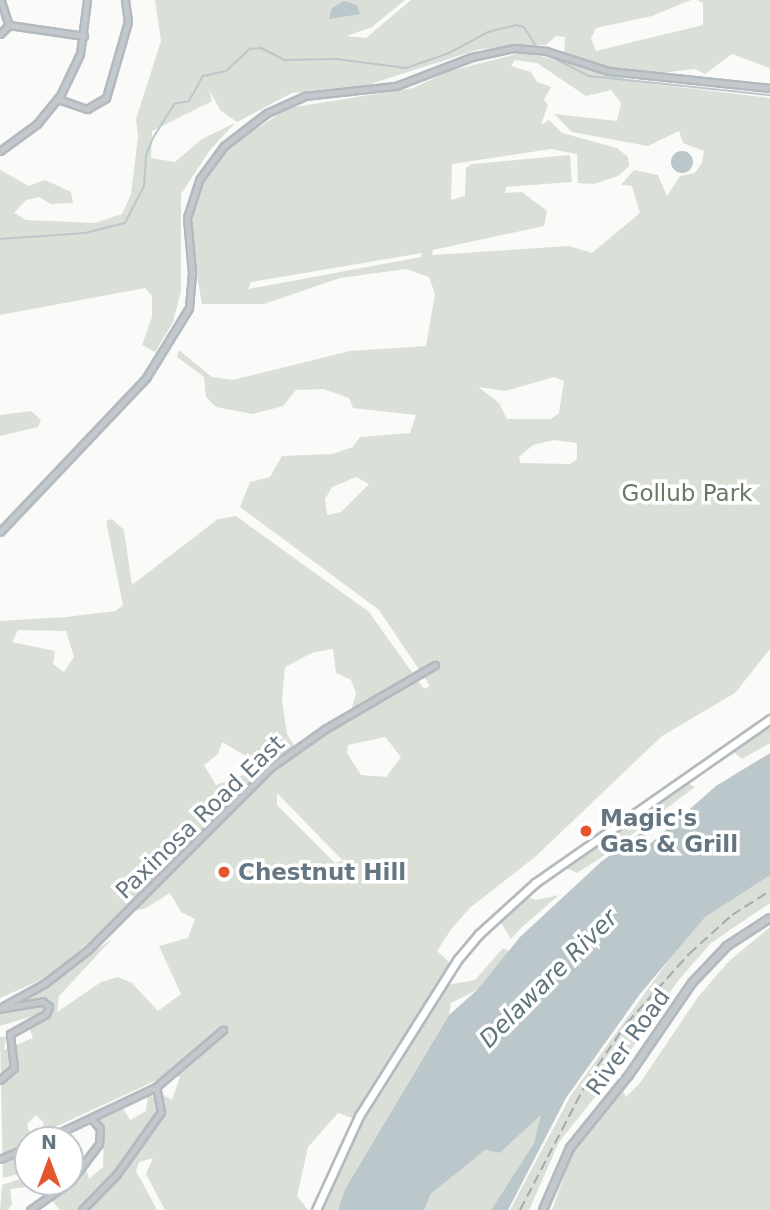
<!DOCTYPE html>
<html>
<head>
<meta charset="utf-8">
<style>
	body { margin:0 }
	#map { position:relative; width:770px; height:1210px; overflow:hidden; background:#fafaf8; font-family:"DejaVu Sans",sans-serif }
	div>[style] { position:absolute }
	.green>* { inset:0; background:#dadfd7 }
	.water>* { inset:0; background:#bbc7cb }
	.round { border-radius:50% }
	.stream>* { height:2px; margin:-1px; padding:0 1px; transform-origin:1px; border-radius:1px; background:#bbc7cb }
	.roads { filter:drop-shadow(2px 0 #b3babf) drop-shadow(-2px 0 #b3babf) drop-shadow(0 2px #b3babf) drop-shadow(0 -2px #b3babf) }
	.minor>* { height:4.5px; margin:-2.25px; padding:0 2.25px; transform-origin:2.25px; border-radius:2.25px; background:#c3c8cc }
	.tertiary>* { height:6px; margin:-3px; padding:0 3px; transform-origin:3px; border-radius:3px; background:#c3c8cc }
	.secondary>* { height:7px; margin:-3.5px; padding:0 3.5px; transform-origin:3.5px; border-radius:3.5px; background:#fff }
	.rail>* { height:2px; margin-top:-1px; transform-origin:0; background:repeating-linear-gradient(90deg,#a2aab0 0 10px,transparent 0 15px) }
	.dots>* { width:19px; height:19px; translate:-50% -50%; box-sizing:border-box; border:4px solid #fff; border-radius:50% }
	span { translate:-50% -50%; white-space:nowrap; text-align:center; line-height:1.15; -webkit-text-stroke:7px #fff; paint-order:stroke }
	.park-label { font-size:23px; color:#687a64 }
	.street-label { font-size:23px; color:#657683 }
	.poi-label { font-size:23px; color:#657683; font-weight:700 }
	.left { translate:0 -50%; text-align:left }
	.water-label { font-size:24px; color:#60757c; font-style:italic }
	.north { position:absolute; left:14px; top:1126px; width:70px; height:70px; box-sizing:border-box; background:#fff; border:2px solid #c1c8cd; border-radius:50%; rotate:0deg; font-size:19px; font-weight:700; line-height:28px; text-align:center; color:#657683 }
	.north::after { content:''; display:block; margin:auto; width:24px; height:32px; background:#e4572e; clip-path:polygon(50% 0,100% 100%,50% 72%,0 100%) }
</style>
</head>
<body>
<div id="map">
	<div class="green">
		<i style="clip-path:polygon(155px 0,405px 0,372px 27px,347px 36px,366px 38px,411px 0,691px 0,652px 16px,596px 28px,591px 38px,596px 51px,703px 25px,703px 3px,697px 0,770px 0,770px 68px,732px 54px,705px 74px,695px 69px,661px 73px,617px 69px,564px 54px,565px 37px,556px 36px,546px 45px,480px 49px,367px 85px,292px 93px,237px 122px,220px 110px,209px 89px,212px 101px,152px 131px,151px 158px,175px 162px,202px 139px,235px 123px,210px 150px,181px 194px,181px 291px,173px 322px,155px 352px,142px 345px,152px 317px,152px 296px,145px 288px,0 315px,0 170px,29px 186px,45px 180px,71px 192px,73px 203px,51px 204px,39px 197px,26px 200px,14px 213px,26px 220px,95px 223px,122px 214px,131px 194px,138px 137px,136px 119px,161px 41px)"></i>
		<i style="clip-path:polygon(evenodd,525px 52px,637px 82px,770px 98px,770px 649px,735px 693px,662px 736px,535px 857px,471px 907px,452px 928px,437px 951px,450px 963px,352px 1118px,338px 1113px,308px 1147px,297px 1196px,308px 1210px,165px 1210px,146px 1174px,153px 1158px,139px 1162px,136px 1171px,157px 1210px,60px 1210px,42px 1189px,27px 1187px,10px 1189px,12px 1204px,8px 1210px,0 1210px,2px 1185px,17px 1180px,70px 1182px,70px 1164px,84px 1161px,89px 1179px,103px 1167px,104px 1133px,99px 1118px,121px 1105px,130px 1120px,146px 1111px,148px 1095px,157px 1099px,162px 1094px,172px 1100px,180px 1077px,170px 1074px,40px 1134px,44px 1123px,36px 1115px,27px 1124px,32px 1140px,28px 1140px,25px 1172px,3px 1178px,0 1037px,6px 1037px,4px 1050px,33px 1038px,30px 1030px,39px 1014px,0 1026px,0 1010px,62px 975px,113px 938px,59px 996px,57px 1012px,101px 982px,118px 977px,132px 983px,158px 1011px,181px 994px,159px 946px,188px 938px,195px 919px,181px 912px,170px 893px,146px 908px,120px 915px,50px 976px,0 998px,0 621px,66px 617px,115px 611px,123px 605px,106px 521px,112px 519px,124px 530px,132px 585px,218px 519px,236px 516px,369px 612px,424px 689px,430px 686px,379px 610px,240px 507px,250px 482px,270px 477px,282px 456px,332px 454px,353px 447px,360px 437px,410px 433px,416px 415px,353px 408px,349px 398px,323px 389px,296px 390px,283px 406px,253px 414px,216px 407px,206px 397px,204px 377px,177px 357px,179px 350px,212px 377px,233px 380px,350px 351px,426px 346px,435px 294px,429px 277px,406px 269px,340px 278px,264px 304px,202px 304px,192px 247px,193px 208px,205px 182px,232px 145px,288px 108px,413px 88px,450px 71px,525px 52px,515px 60px,537px 63px,586px 96px,611px 90px,621px 103px,617px 121px,554px 114px,572px 132px,648px 146px,679px 131px,683px 143px,704px 151px,702px 163px,695px 173px,680px 176px,667px 196px,658px 175px,634px 170px,621px 185px,632px 186px,640px 213px,592px 253px,569px 246px,432px 255px,433px 250px,544px 226px,547px 211px,522px 192px,505px 193px,506px 187px,572px 182px,570px 155px,472px 164px,466px 168px,465px 196px,451px 200px,452px 164px,551px 149px,577px 154px,578px 183px,594px 184px,618px 176px,629px 166px,628px 157px,617px 148px,562px 133px,549px 120px,541px 125px,548px 105px,544px 100px,551px 87px,537px 82px,531px 72px,511px 66px,515px 60px,525px 52px,422px 253px,421px 257px,248px 289px,251px 282px,422px 253px,525px 52px,554px 377px,564px 381px,559px 413px,551px 419px,507px 419px,499px 403px,478px 387px,505px 391px,554px 377px,525px 52px,554px 440px,577px 443px,577px 459px,570px 464px,520px 463px,519px 457px,533px 445px,554px 440px,525px 52px,356px 477px,369px 484px,341px 512px,327px 515px,325px 499px,332px 487px,356px 477px,525px 52px,18px 630px,66px 631px,74px 657px,64px 672px,53px 664px,55px 651px,12px 642px,18px 630px,525px 52px,333px 649px,336px 673px,351px 680px,356px 693px,349px 718px,297px 750px,287px 734px,282px 700px,285px 667px,314px 652px,333px 649px,525px 52px,385px 737px,401px 757px,386px 777px,361px 775px,347px 753px,348px 745px,385px 737px,525px 52px,222px 742px,251px 759px,246px 774px,216px 785px,204px 765px,218px 754px,222px 742px,525px 52px,277px 793px,342px 860px,342px 861px,335px 863px,277px 805px,277px 793px)"></i>
		<i style="clip-path:polygon(31px 411px,41px 420px,38px 427px,0 436px,0 415px)"></i>
		<i style="clip-path:polygon(770px 726px,770px 743px,742px 759px,733px 751px)"></i>
		<i style="clip-path:polygon(687px 783px,695px 787px,599px 859px,577px 873px,566px 868px)"></i>
		<i style="clip-path:polygon(770px 865px,770px 903px,711px 943px,677px 982px,619px 1067px,559px 1142px,529px 1210px,510px 1210px,571px 1095px,690px 931px,729px 894px)"></i>
		<i style="clip-path:polygon(559px 895px,521px 928px,511px 939px,501px 923px,528px 897px,536px 900px)"></i>
		<i style="clip-path:polygon(770px 927px,770px 1210px,552px 1210px,572px 1153px,613px 1097px,622px 1089px,626px 1097px,640px 1083px,698px 997px,729px 961px)"></i>
		<i style="clip-path:polygon(503px 948px,509px 951px,477px 990px,451px 1003px,449px 1015px,345px 1189px,338px 1210px,322px 1210px,363px 1118px,447px 985px,475px 980px)"></i>
		<i style="clip-path:polygon(542px 1114px,534px 1143px,491px 1210px,424px 1210px,431px 1194px,485px 1150px,500px 1153px)"></i>
	</div>
	<div class="water">
		<i style="clip-path:polygon(344px 1px,357px 5px,360px 14px,329px 19px,332px 8px)"></i>
		<i class="round" style="left:671px;top:151px;width:22px;height:22px"></i>
		<i style="clip-path:polygon(770px 753px,770px 875px,705px 917px,640px 994px,566px 1098px,508px 1210px,491px 1210px,534px 1143px,541px 1115px,500px 1153px,485px 1150px,431px 1194px,424px 1210px,338px 1210px,345px 1189px,449px 1015px,477px 990px,520px 937px,602px 861px,642px 832px,650px 844px,716px 786px)"></i>
	</div>
	<div class="stream">
		<i style="left:542px;top:52px;width:53px;rotate:27.1deg"></i>
		<i style="left:589px;top:76px;width:182px;rotate:6deg"></i>
		<i style="left:0;top:239px;width:85px;rotate:-4deg"></i>
		<i style="left:85px;top:233px;width:41px;rotate:-14deg"></i>
		<i style="left:125px;top:223px;width:42px;rotate:-62.8deg"></i>
		<i style="left:144px;top:186px;width:31px;rotate:-86deg"></i>
		<i style="left:146px;top:155px;width:18px;rotate:-68deg"></i>
		<i style="left:153px;top:138px;width:40px;rotate:-58deg"></i>
		<i style="left:174px;top:104px;width:15px;rotate:-11deg"></i>
		<i style="left:189px;top:101px;width:29px;rotate:-61deg"></i>
		<i style="left:203px;top:76px;width:24px;rotate:-12deg"></i>
		<i style="left:226px;top:71px;width:33px;rotate:-43deg"></i>
		<i style="left:250px;top:49px;width:11px;rotate:-5deg"></i>
		<i style="left:261px;top:48px;width:27px;rotate:27deg"></i>
		<i style="left:285px;top:60px;width:51px;rotate:-1.1deg"></i>
		<i style="left:336px;top:59px;width:71px;rotate:7.3deg"></i>
		<i style="left:406px;top:68px;width:46px;rotate:-19.2deg"></i>
		<i style="left:449px;top:53px;width:44px;rotate:-28.3deg"></i>
		<i style="left:488px;top:32px;width:29px;rotate:-14deg"></i>
		<i style="left:516px;top:25px;width:8px;rotate:14deg"></i>
		<i style="left:524px;top:27px;width:26px;rotate:58deg"></i>
	</div>
	<div class="roads">
		<div class="minor">
			<i style="left:1px;top:0;width:26px;rotate:72deg"></i>
			<i style="left:9px;top:25px;width:76px;rotate:8.3deg"></i>
			<i style="left:0;top:34px;width:13px;rotate:-45deg"></i>
			<i style="left:58px;top:99px;width:31px;rotate:19deg"></i>
			<i style="left:87px;top:109px;width:22px;rotate:-30deg"></i>
			<i style="left:106px;top:98px;width:79px;rotate:-73.9deg"></i>
			<i style="left:128px;top:22px;width:22px;rotate:-98deg"></i>
			<i style="left:0;top:151px;width:46px;rotate:-36.1deg"></i>
			<i style="left:37px;top:124px;width:38px;rotate:-51deg"></i>
			<i style="left:61px;top:94px;width:44px;rotate:-64.6deg"></i>
			<i style="left:80px;top:54px;width:54px;rotate:-82.6deg"></i>
			<i style="left:0;top:532px;width:212px;rotate:-46.5deg"></i>
			<i style="left:146px;top:378px;width:82px;rotate:-58.4deg"></i>
			<i style="left:189px;top:308px;width:35px;rotate:-85deg"></i>
			<i style="left:192px;top:273px;width:55px;rotate:-95.2deg"></i>
			<i style="left:187px;top:218px;width:40px;rotate:-72deg"></i>
			<i style="left:199px;top:180px;width:42px;rotate:-53.7deg"></i>
			<i style="left:224px;top:146px;width:54px;rotate:-37.5deg"></i>
			<i style="left:267px;top:113px;width:42px;rotate:-24.1deg"></i>
			<i style="left:305px;top:96px;width:92px;rotate:-6.3deg"></i>
			<i style="left:396px;top:86px;width:81px;rotate:-20.9deg"></i>
			<i style="left:472px;top:57px;width:43px;rotate:-12.1deg"></i>
			<i style="left:514px;top:48px;width:32px;rotate:5deg"></i>
			<i style="left:546px;top:51px;width:66px;rotate:17.6deg"></i>
			<i style="left:609px;top:71px;width:162px;rotate:6deg"></i>
			<i style="left:0;top:1008px;width:50px;rotate:-28.6deg"></i>
			<i style="left:44px;top:984px;width:56px;rotate:-37.7deg"></i>
			<i style="left:88px;top:950px;width:257px;rotate:-45deg"></i>
			<i style="left:270px;top:768px;width:67px;rotate:-35.3deg"></i>
			<i style="left:325px;top:729px;width:127px;rotate:-30.2deg"></i>
			<i style="left:0;top:1080px;width:18px;rotate:-41deg"></i>
			<i style="left:14px;top:1068px;width:34px;rotate:-97deg"></i>
			<i style="left:10px;top:1034px;width:41px;rotate:-29.1deg"></i>
			<i style="left:46px;top:1014px;width:8px;rotate:-67deg"></i>
			<i style="left:49px;top:1007px;width:8px;rotate:-140deg"></i>
			<i style="left:43px;top:1002px;width:43px;rotate:170.5deg"></i>
			<i style="left:44px;top:1140px;width:124px;rotate:-25.3deg"></i>
			<i style="left:156px;top:1087px;width:88px;rotate:-40.4deg"></i>
			<i style="left:0;top:1159px;width:30px;rotate:-23deg"></i>
			<i style="left:70px;top:1182px;width:48px;rotate:-52.7deg"></i>
			<i style="left:99px;top:1144px;width:15px;rotate:-86deg"></i>
			<i style="left:100px;top:1129px;width:13px;rotate:-129deg"></i>
			<i style="left:30px;top:1210px;width:49px;rotate:-35deg"></i>
			<i style="left:82px;top:1210px;width:50px;rotate:-45.8deg"></i>
			<i style="left:117px;top:1174px;width:76px;rotate:-54.6deg"></i>
			<i style="left:161px;top:1112px;width:25px;rotate:-101deg"></i>
		</div>
		<div class="tertiary">
			<i style="left:543px;top:1210px;width:68px;rotate:-66.5deg"></i>
			<i style="left:570px;top:1148px;width:94px;rotate:-51.1deg"></i>
			<i style="left:629px;top:1075px;width:112px;rotate:-55.6deg"></i>
			<i style="left:692px;top:983px;width:51px;rotate:-46.6deg"></i>
			<i style="left:727px;top:946px;width:51px;rotate:-33.1deg"></i>
		</div>
		<div class="secondary">
			<i style="left:316px;top:1210px;width:103px;rotate:-65.4deg"></i>
			<i style="left:359px;top:1116px;width:186px;rotate:-57.8deg"></i>
			<i style="left:458px;top:959px;width:33px;rotate:-50deg"></i>
			<i style="left:479px;top:934px;width:76px;rotate:-42.3deg"></i>
			<i style="left:535px;top:883px;width:287px;rotate:-34.9deg"></i>
		</div>
	</div>
	<div class="rail">
		<i style="left:520px;top:1210px;width:149px;rotate:-62.4deg"></i>
		<i style="left:589px;top:1078px;width:67px;rotate:-55.4deg"></i>
		<i style="left:627px;top:1023px;width:93px;rotate:-48.1deg"></i>
		<i style="left:689px;top:954px;width:58px;rotate:-42.2deg"></i>
		<i style="left:732px;top:915px;width:45px;rotate:-32.3deg"></i>
	</div>
	<div class="dots">
		<i style="left:586px;top:831px;background:#e4572e"></i>
		<i style="left:224px;top:872px;background:#e4572e"></i>
	</div>
	<div class="park-label">
		<span style="left:687px;top:493px">Gollub Park</span>
	</div>
	<div class="street-label">
		<span style="left:200px;top:817px;rotate:-44deg">Paxinosa Road East</span>
		<span style="left:628px;top:1042px;rotate:-54deg">River Road</span>
	</div>
	<div class="poi-label">
		<span class="left" style="left:600px;top:831px">Magic's<br>Gas &amp; Grill</span>
		<span class="left" style="left:238px;top:872px">Chestnut Hill</span>
	</div>
	<div class="water-label">
		<span style="left:549px;top:979px;rotate:-45deg">Delaware River</span>
	</div>
	<div class="north">N</div>
</div>
</body>
</html>
